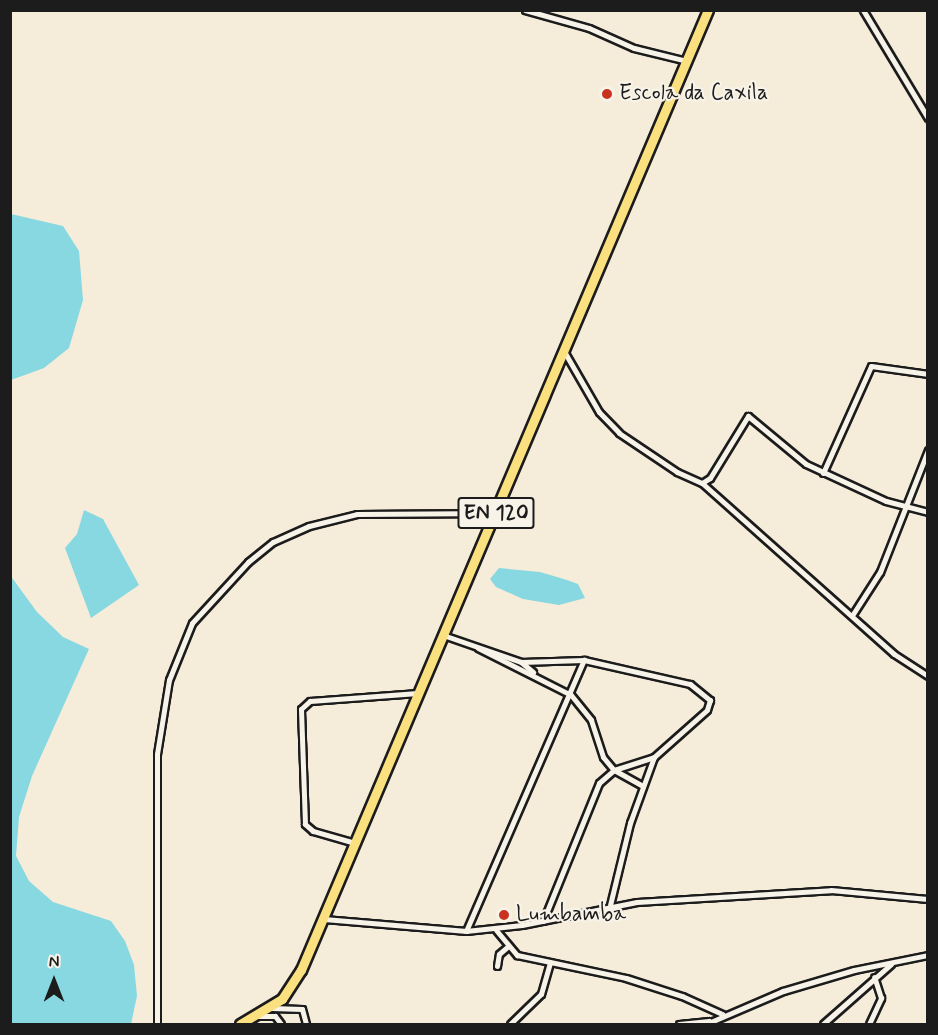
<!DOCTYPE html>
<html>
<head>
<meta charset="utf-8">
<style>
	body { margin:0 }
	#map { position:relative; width:938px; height:1035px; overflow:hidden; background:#f6ecda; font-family:Mynerve,sans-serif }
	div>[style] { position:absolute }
	.water>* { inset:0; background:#87d8e0 }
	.roads { filter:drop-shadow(2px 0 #1c1c1c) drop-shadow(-2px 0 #1c1c1c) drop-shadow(0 2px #1c1c1c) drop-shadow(0 -2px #1c1c1c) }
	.street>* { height:5px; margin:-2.5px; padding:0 2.5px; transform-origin:2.5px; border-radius:2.5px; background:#f7f3e8 }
	.primary>* { height:9px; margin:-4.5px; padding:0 4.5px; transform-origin:4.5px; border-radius:4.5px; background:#fbe080 }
	.dots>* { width:16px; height:16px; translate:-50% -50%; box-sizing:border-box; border:3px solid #f7f3e8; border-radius:50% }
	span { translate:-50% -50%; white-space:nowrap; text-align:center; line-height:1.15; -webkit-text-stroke:4.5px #f7f3e8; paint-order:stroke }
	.shield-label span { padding:2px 4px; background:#f7f3e8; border:2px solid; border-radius:4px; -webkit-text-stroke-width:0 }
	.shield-label { font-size:21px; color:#1c1c1c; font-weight:700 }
	.poi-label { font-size:22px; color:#1c1c1c }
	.left { translate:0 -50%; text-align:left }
	.frame { position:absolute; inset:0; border:12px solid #1c1c1c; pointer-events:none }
	.north { position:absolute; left:24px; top:951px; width:60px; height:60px; -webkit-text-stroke:4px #f7f3e8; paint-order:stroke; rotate:0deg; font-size:16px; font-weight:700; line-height:24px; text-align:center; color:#1c1c1c }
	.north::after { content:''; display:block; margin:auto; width:21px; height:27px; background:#1c1c1c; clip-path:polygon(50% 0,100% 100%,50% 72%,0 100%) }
</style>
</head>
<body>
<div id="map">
	<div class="water">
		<i style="clip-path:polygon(11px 214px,63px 226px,79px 251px,83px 300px,69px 348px,44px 368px,11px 380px)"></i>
		<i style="clip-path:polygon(84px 510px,103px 519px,139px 585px,91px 618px,65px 548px,77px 534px)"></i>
		<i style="clip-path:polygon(499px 568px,540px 572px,567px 580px,578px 584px,585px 598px,559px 605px,523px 599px,496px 587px,490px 579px)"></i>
		<i style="clip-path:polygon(10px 575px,37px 612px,63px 637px,89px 649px,32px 776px,19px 817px,16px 856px,29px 881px,53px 902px,111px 921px,125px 941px,134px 965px,137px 996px,131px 1024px,11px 1024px)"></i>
	</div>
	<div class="roads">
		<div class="street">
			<i style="left:525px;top:10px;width:66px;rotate:15.7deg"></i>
			<i style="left:589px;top:28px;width:49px;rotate:24deg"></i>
			<i style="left:634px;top:48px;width:55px;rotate:13.8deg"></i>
			<i style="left:863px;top:10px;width:126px;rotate:59deg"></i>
			<i style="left:565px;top:353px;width:68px;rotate:60deg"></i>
			<i style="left:599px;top:412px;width:29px;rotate:46deg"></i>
			<i style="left:619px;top:433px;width:70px;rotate:33.9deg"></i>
			<i style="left:677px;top:472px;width:27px;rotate:24deg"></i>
			<i style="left:702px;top:483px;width:257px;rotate:41.7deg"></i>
			<i style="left:894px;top:654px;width:40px;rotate:32.9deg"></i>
			<i style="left:823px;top:473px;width:117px;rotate:-65.8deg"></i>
			<i style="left:871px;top:366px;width:58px;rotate:8deg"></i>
			<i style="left:702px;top:483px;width:9px;rotate:-32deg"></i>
			<i style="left:710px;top:478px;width:73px;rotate:-58.5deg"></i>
			<i style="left:748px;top:416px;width:75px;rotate:39.6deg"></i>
			<i style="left:806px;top:464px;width:88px;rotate:24.8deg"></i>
			<i style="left:886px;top:501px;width:43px;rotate:14.7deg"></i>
			<i style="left:853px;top:614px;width:50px;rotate:-57.3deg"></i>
			<i style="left:880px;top:572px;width:131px;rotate:-68.5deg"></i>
			<i style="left:443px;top:635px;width:83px;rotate:19.1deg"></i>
			<i style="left:521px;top:662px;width:16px;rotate:40deg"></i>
			<i style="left:478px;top:648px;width:104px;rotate:26.8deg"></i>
			<i style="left:571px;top:695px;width:32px;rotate:51deg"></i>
			<i style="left:591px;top:720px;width:39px;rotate:72deg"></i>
			<i style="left:603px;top:757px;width:17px;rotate:50deg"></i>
			<i style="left:614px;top:770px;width:33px;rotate:29deg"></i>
			<i style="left:521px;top:662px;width:63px;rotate:-1.8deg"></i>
			<i style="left:584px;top:660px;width:109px;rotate:12.8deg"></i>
			<i style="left:690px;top:684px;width:26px;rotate:39deg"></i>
			<i style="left:710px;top:700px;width:10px;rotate:107deg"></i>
			<i style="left:707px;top:710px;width:71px;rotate:138.4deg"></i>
			<i style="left:654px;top:757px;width:70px;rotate:110deg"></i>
			<i style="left:630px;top:823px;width:84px;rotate:103.7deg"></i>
			<i style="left:355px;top:843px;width:44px;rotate:-164.1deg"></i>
			<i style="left:313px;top:831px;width:11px;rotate:-139deg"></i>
			<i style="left:305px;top:824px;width:115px;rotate:-92deg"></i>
			<i style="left:301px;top:709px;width:12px;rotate:-42deg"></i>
			<i style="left:310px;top:701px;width:108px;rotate:-4.2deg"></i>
			<i style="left:324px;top:919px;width:143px;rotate:4.8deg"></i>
			<i style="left:466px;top:931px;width:56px;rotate:-6.1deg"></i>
			<i style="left:522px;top:925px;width:117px;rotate:-11.3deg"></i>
			<i style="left:637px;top:902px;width:194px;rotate:-3.5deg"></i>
			<i style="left:831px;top:890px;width:97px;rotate:5.3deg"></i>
			<i style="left:543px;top:921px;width:149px;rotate:-67.9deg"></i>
			<i style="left:599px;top:783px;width:20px;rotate:-41deg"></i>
			<i style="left:614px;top:770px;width:42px;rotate:-18deg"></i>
			<i style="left:496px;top:930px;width:33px;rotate:50deg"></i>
			<i style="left:517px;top:955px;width:111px;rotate:11.9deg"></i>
			<i style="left:626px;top:978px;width:59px;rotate:17.8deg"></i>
			<i style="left:682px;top:996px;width:44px;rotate:24.2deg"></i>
			<i style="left:466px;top:931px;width:296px;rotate:-66.5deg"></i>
			<i style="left:497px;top:966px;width:12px;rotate:-81deg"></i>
			<i style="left:499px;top:954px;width:11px;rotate:-41deg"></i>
			<i style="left:272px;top:1008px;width:30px;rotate:2deg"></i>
			<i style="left:302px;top:1009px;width:16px;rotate:75deg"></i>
			<i style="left:258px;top:1016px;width:17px"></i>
			<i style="left:275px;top:1016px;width:10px;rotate:53deg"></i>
			<i style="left:157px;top:1024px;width:270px;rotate:-90deg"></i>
			<i style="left:157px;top:754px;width:75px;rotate:-80.8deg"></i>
			<i style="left:169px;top:680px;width:61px;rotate:-68deg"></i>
			<i style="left:192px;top:623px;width:83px;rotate:-47.4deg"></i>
			<i style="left:248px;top:562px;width:32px;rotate:-39deg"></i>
			<i style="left:273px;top:542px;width:39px;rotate:-24deg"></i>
			<i style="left:309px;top:526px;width:49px;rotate:-14deg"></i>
			<i style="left:357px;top:514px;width:139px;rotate:-0.4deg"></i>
			<i style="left:510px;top:1024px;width:43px;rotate:-44.1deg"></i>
			<i style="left:541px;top:994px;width:33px;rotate:-74deg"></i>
			<i style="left:679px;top:1024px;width:30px;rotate:-6deg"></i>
			<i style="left:706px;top:1024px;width:84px;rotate:-23.2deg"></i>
			<i style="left:783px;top:991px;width:74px;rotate:-16.5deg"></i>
			<i style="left:854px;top:970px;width:76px;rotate:-11.5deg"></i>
			<i style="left:823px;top:1024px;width:91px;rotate:-41.4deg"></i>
			<i style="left:869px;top:1024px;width:29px;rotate:-65deg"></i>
			<i style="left:881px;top:998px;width:22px;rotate:-108deg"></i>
		</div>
		<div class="primary">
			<i style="left:240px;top:1024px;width:49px;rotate:-30.8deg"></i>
			<i style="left:282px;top:999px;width:35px;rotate:-57deg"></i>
			<i style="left:301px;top:970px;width:1043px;rotate:-67.03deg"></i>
		</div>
	</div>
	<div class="dots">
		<i style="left:607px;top:94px;background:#c8321e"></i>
		<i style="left:504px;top:915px;background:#c8321e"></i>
	</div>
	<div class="shield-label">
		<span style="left:496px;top:513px">EN 120</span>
	</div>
	<div class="poi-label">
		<span class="left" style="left:619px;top:94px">Escola da Caxila</span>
		<span class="left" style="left:516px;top:915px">Lumbamba</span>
	</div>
	<div class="frame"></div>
	<div class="north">N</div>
</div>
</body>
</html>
